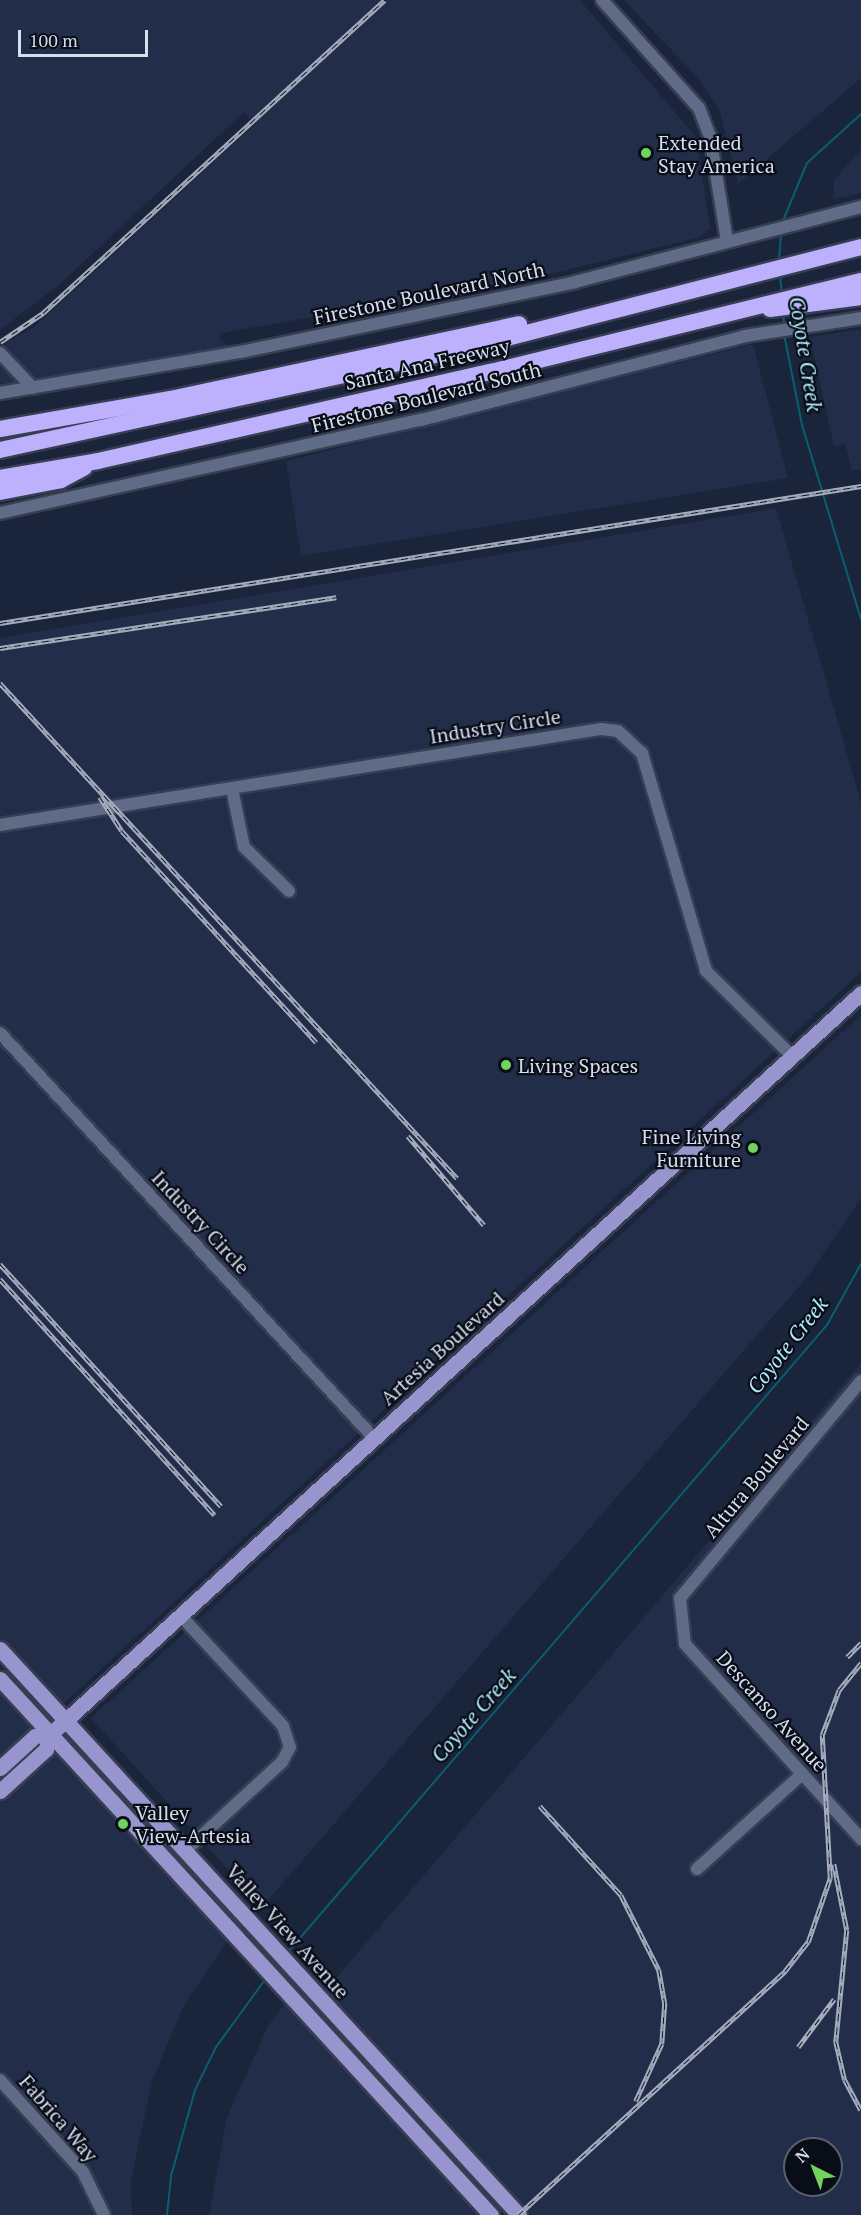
<!DOCTYPE html>
<html>
<head>
<meta charset="utf-8">
<style>
	body { margin:0 }
	#map { position:relative; width:861px; height:2215px; overflow:hidden; background:#1a243a; font-family:"PT Serif",serif }
	div>[style] { position:absolute }
	.built>* { inset:0; background:#222e49 }
	.stream>* { height:2px; margin:-1px; padding:0 1px; transform-origin:1px; border-radius:1px; background:#085f70 }
	.roads { filter:drop-shadow(2px 0 #373e52) drop-shadow(-2px 0 #373e52) drop-shadow(0 2px #373e52) drop-shadow(0 -2px #373e52) }
	.minor>* { height:12px; margin:-6px; padding:0 6px; transform-origin:6px; border-radius:6px; background:#606c87 }
	.major>* { height:15px; margin:-7.5px; padding:0 7.5px; transform-origin:7.5px; border-radius:7.5px; background:#9895ce }
	.highway>* { height:16px; margin:-8px; padding:0 8px; transform-origin:8px; border-radius:8px; background:#bdb1fd }
	.rail>* { height:4.5px; margin-top:-2.25px; transform-origin:0; background:repeating-linear-gradient(90deg,#090d17 0 7px,#a5acbe 0 14px); box-sizing:border-box; border-block:2px solid #a5acbe }
	.dots>* { width:16px; height:16px; translate:-50% -50%; box-sizing:border-box; border:3px solid #090d17; border-radius:50% }
	span { translate:-50% -50%; white-space:nowrap; text-align:center; line-height:1.15; -webkit-text-stroke:4.5px #090d17; paint-order:stroke }
	.poi-label { font-size:20px; color:#d6dded }
	.left { translate:0 -50%; text-align:left }
	.right { translate:-100% -50%; text-align:right }
	.street-label { font-size:20px; color:#d6dded }
	.water-label { font-size:21px; color:#aee9f9; font-style:italic }
	.north { position:absolute; left:783px; top:2137px; width:60px; height:60px; box-sizing:border-box; background:#090d17; border:2px solid #5b606d; border-radius:50%; rotate:318deg; font-size:16px; font-weight:700; line-height:24px; text-align:center; color:#d6dded }
	.north::after { content:''; display:block; margin:auto; width:21px; height:27px; background:#70d35e; clip-path:polygon(50% 0,100% 100%,50% 72%,0 100%) }
	.scale { position:absolute; left:18px; top:30px; width:130px; height:27px; box-sizing:border-box; border:3px solid #d6dded; border-top:0; padding-left:8px; font-size:18px; line-height:21px; white-space:nowrap; color:#d6dded; -webkit-text-stroke:4px #090d17; paint-order:stroke }
</style>
</head>
<body>
<div id="map">
	<div class="built">
		<i style="clip-path:polygon(0 0,580px 0,696px 137px,710px 228px,700px 237px,518px 282px,226px 332px,219px 337px,229px 348px,0 384px,0 346px,34px 327px,255px 124px,244px 112px,60px 284px,0 330px)"></i>
		<i style="clip-path:polygon(624px 0,861px 0,861px 78px,738px 184px,720px 112px,698px 78px)"></i>
		<i style="clip-path:polygon(861px 150px,861px 193px,834px 199px,834px 180px)"></i>
		<i style="clip-path:polygon(861px 329px,861px 469px,852px 471px,845px 444px,834px 446px,810px 337px)"></i>
		<i style="clip-path:polygon(753px 344px,788px 478px,301px 556px,286px 461px)"></i>
		<i style="clip-path:polygon(776px 508px,861px 802px,861px 972px,62px 1705px,0 1638px,0 638px)"></i>
		<i style="clip-path:polygon(861px 1015px,861px 1198px,809px 1275px,262px 1907px,91px 1718px)"></i>
		<i style="clip-path:polygon(evenodd,861px 1363px,861px 2215px,531px 2215px,325px 1991px,861px 1363px,795px 2149px,831px 2149px,831px 2185px,795px 2185px,795px 2149px)"></i>
		<i style="clip-path:polygon(0 1694px,227px 1941px,184px 2005px,152px 2081px,131px 2180px,132px 2215px,0 2215px)"></i>
		<i style="clip-path:polygon(285px 2003px,480px 2215px,209px 2215px,227px 2117px,268px 2026px)"></i>
	</div>
	<div class="stream">
		<i style="left:782px;top:223px;width:65px;rotate:-67.4deg"></i>
		<i style="left:807px;top:163px;width:73px;rotate:-42.2deg"></i>
		<i style="left:779px;top:262px;width:30px;rotate:-86deg"></i>
		<i style="left:780px;top:274px;width:21px;rotate:85deg"></i>
		<i style="left:783px;top:313px;width:12px;rotate:85deg"></i>
		<i style="left:784px;top:334px;width:93px;rotate:78.8deg"></i>
		<i style="left:802px;top:425px;width:203px;rotate:73.1deg"></i>
		<i style="left:288px;top:1952px;width:827px;rotate:-49.32deg"></i>
		<i style="left:827px;top:1325px;width:70px;rotate:-60.9deg"></i>
		<i style="left:167px;top:2215px;width:39px;rotate:-84deg"></i>
		<i style="left:171px;top:2176px;width:89px;rotate:-74.4deg"></i>
		<i style="left:195px;top:2090px;width:48px;rotate:-64deg"></i>
		<i style="left:216px;top:2047px;width:87px;rotate:-53.9deg"></i>
	</div>
	<div class="roads">
		<div class="minor">
			<i style="left:602px;top:0;width:145px;rotate:48.1deg"></i>
			<i style="left:699px;top:108px;width:30px;rotate:69deg"></i>
			<i style="left:710px;top:136px;width:106px;rotate:80.8deg"></i>
			<i style="left:0;top:353px;width:48px;rotate:46.7deg"></i>
			<i style="left:0;top:393px;width:244px;rotate:-9.7deg"></i>
			<i style="left:241px;top:352px;width:341px;rotate:-11.8deg"></i>
			<i style="left:575px;top:282px;width:296px;rotate:-14.7deg"></i>
			<i style="left:0;top:513px;width:431px;rotate:-12.5deg"></i>
			<i style="left:421px;top:420px;width:335px;rotate:-14.5deg"></i>
			<i style="left:745px;top:336px;width:117px;rotate:-8.8deg"></i>
			<i style="left:232px;top:789px;width:59px;rotate:78.3deg"></i>
			<i style="left:244px;top:847px;width:63px;rotate:44.4deg"></i>
			<i style="left:0;top:825px;width:609px;rotate:-9.08deg"></i>
			<i style="left:601px;top:729px;width:17px;rotate:7deg"></i>
			<i style="left:618px;top:731px;width:33px;rotate:43deg"></i>
			<i style="left:642px;top:753px;width:227px;rotate:73.6deg"></i>
			<i style="left:706px;top:971px;width:121px;rotate:44.7deg"></i>
			<i style="left:0;top:1033px;width:551px;rotate:47.28deg"></i>
			<i style="left:861px;top:1381px;width:283px;rotate:129.8deg"></i>
			<i style="left:680px;top:1598px;width:46px;rotate:83.8deg"></i>
			<i style="left:685px;top:1644px;width:263px;rotate:47.9deg"></i>
			<i style="left:180px;top:1615px;width:151px;rotate:47.1deg"></i>
			<i style="left:283px;top:1726px;width:22px;rotate:72deg"></i>
			<i style="left:290px;top:1747px;width:17px;rotate:118deg"></i>
			<i style="left:282px;top:1762px;width:130px;rotate:137.5deg"></i>
			<i style="left:697px;top:1869px;width:142px;rotate:-42.1deg"></i>
			<i style="left:0;top:2080px;width:124px;rotate:47.9deg"></i>
			<i style="left:83px;top:2172px;width:48px;rotate:64deg"></i>
		</div>
		<div class="major">
			<i style="left:0;top:1649px;width:768px;rotate:47.48deg"></i>
			<i style="left:0;top:1679px;width:727px;rotate:47.51deg"></i>
			<i style="left:0;top:1768px;width:47px;rotate:-42.4deg"></i>
			<i style="left:35px;top:1736px;width:15px;rotate:-8deg"></i>
			<i style="left:50px;top:1734px;width:21px;rotate:-41deg"></i>
			<i style="left:66px;top:1720px;width:1077px;rotate:-42.44deg"></i>
			<i style="left:0;top:1791px;width:62px;rotate:-42.4deg"></i>
			<i style="left:46px;top:1749px;width:16px;rotate:-75deg"></i>
		</div>
		<div class="highway">
			<i style="left:770px;top:309px;width:92px;rotate:-7.5deg"></i>
			<i style="left:0;top:429px;width:173px;rotate:-10deg"></i>
			<i style="left:170px;top:399px;width:357px;rotate:-12.1deg"></i>
			<i style="left:0;top:450px;width:479px;rotate:-12.3deg"></i>
			<i style="left:468px;top:348px;width:406px;rotate:-14.4deg"></i>
			<i style="left:0;top:478px;width:99px;rotate:-9.8deg"></i>
			<i style="left:98px;top:461px;width:402px;rotate:-12.8deg"></i>
			<i style="left:490px;top:372px;width:382px;rotate:-13.8deg"></i>
			<i style="left:0;top:492px;width:62px;rotate:-11.1deg"></i>
			<i style="left:61px;top:480px;width:26px;rotate:-28deg"></i>
		</div>
	</div>
	<div class="rail">
		<i style="left:0;top:342px;width:52px;rotate:-34deg"></i>
		<i style="left:43px;top:313px;width:463px;rotate:-42.5deg"></i>
		<i style="left:0;top:623px;width:872px;rotate:-9.04deg"></i>
		<i style="left:0;top:648px;width:340px;rotate:-8.6deg"></i>
		<i style="left:0;top:683px;width:674px;rotate:47.29deg"></i>
		<i style="left:100px;top:797px;width:40px;rotate:57.1deg"></i>
		<i style="left:122px;top:831px;width:287px;rotate:47.4deg"></i>
		<i style="left:408px;top:1136px;width:117px;rotate:49.5deg"></i>
		<i style="left:0;top:1264px;width:328px;rotate:47.6deg"></i>
		<i style="left:0;top:1279px;width:319px;rotate:47.7deg"></i>
		<i style="left:847px;top:1657px;width:20px;rotate:-45deg"></i>
		<i style="left:540px;top:1806px;width:120px;rotate:47.7deg"></i>
		<i style="left:621px;top:1895px;width:84px;rotate:63.1deg"></i>
		<i style="left:659px;top:1970px;width:34px;rotate:80deg"></i>
		<i style="left:665px;top:2003px;width:41px;rotate:94.2deg"></i>
		<i style="left:662px;top:2044px;width:63px;rotate:114.5deg"></i>
		<i style="left:834px;top:1864px;width:67px;rotate:78.9deg"></i>
		<i style="left:847px;top:1930px;width:113px;rotate:95.6deg"></i>
		<i style="left:836px;top:2042px;width:39px;rotate:77deg"></i>
		<i style="left:845px;top:2080px;width:34px;rotate:62deg"></i>
		<i style="left:798px;top:2047px;width:60px;rotate:-53.1deg"></i>
		<i style="left:518px;top:2215px;width:362px;rotate:-42.4deg"></i>
		<i style="left:785px;top:1971px;width:37px;rotate:-52deg"></i>
		<i style="left:808px;top:1942px;width:68px;rotate:-71deg"></i>
		<i style="left:830px;top:1878px;width:143px;rotate:-93.2deg"></i>
		<i style="left:822px;top:1735px;width:48px;rotate:-69.3deg"></i>
		<i style="left:839px;top:1690px;width:35px;rotate:-51deg"></i>
	</div>
	<div class="dots">
		<i style="left:646px;top:153px;background:#70d35e"></i>
		<i style="left:506px;top:1065px;background:#70d35e"></i>
		<i style="left:753px;top:1148px;background:#70d35e"></i>
		<i style="left:123px;top:1824px;background:#70d35e"></i>
	</div>
	<div class="poi-label">
		<span class="left" style="left:658px;top:154px">Extended<br>Stay America</span>
		<span class="left" style="left:518px;top:1065px">Living Spaces</span>
		<span class="right" style="left:741px;top:1148px">Fine Living<br>Furniture</span>
		<span class="left" style="left:135px;top:1824px">Valley<br>View-Artesia</span>
	</div>
	<div class="street-label">
		<span style="left:429px;top:293px;rotate:-12deg">Firestone Boulevard North</span>
		<span style="left:427px;top:364px;rotate:-13deg">Santa Ana Freeway</span>
		<span style="left:426px;top:397px;rotate:-14deg">Firestone Boulevard South</span>
		<span style="left:495px;top:726px;rotate:-9deg">Industry Circle</span>
		<span style="left:201px;top:1222px;rotate:47deg">Industry Circle</span>
		<span style="left:442px;top:1348px;rotate:-42deg">Artesia Boulevard</span>
		<span style="left:756px;top:1477px;rotate:-50deg">Altura Boulevard</span>
		<span style="left:772px;top:1711px;rotate:48deg">Descanso Avenue</span>
		<span style="left:288px;top:1931px;rotate:48deg">Valley View Avenue</span>
		<span style="left:59px;top:2118px;rotate:49deg">Fabrica Way</span>
	</div>
	<div class="water-label">
		<span style="left:806px;top:354px;rotate:81deg">Coyote Creek</span>
		<span style="left:787px;top:1345px;rotate:-52deg">Coyote Creek</span>
		<span style="left:473px;top:1715px;rotate:-49deg">Coyote Creek</span>
	</div>
	<div class="north">N</div>
	<div class="scale">100 m</div>
</div>
</body>
</html>
